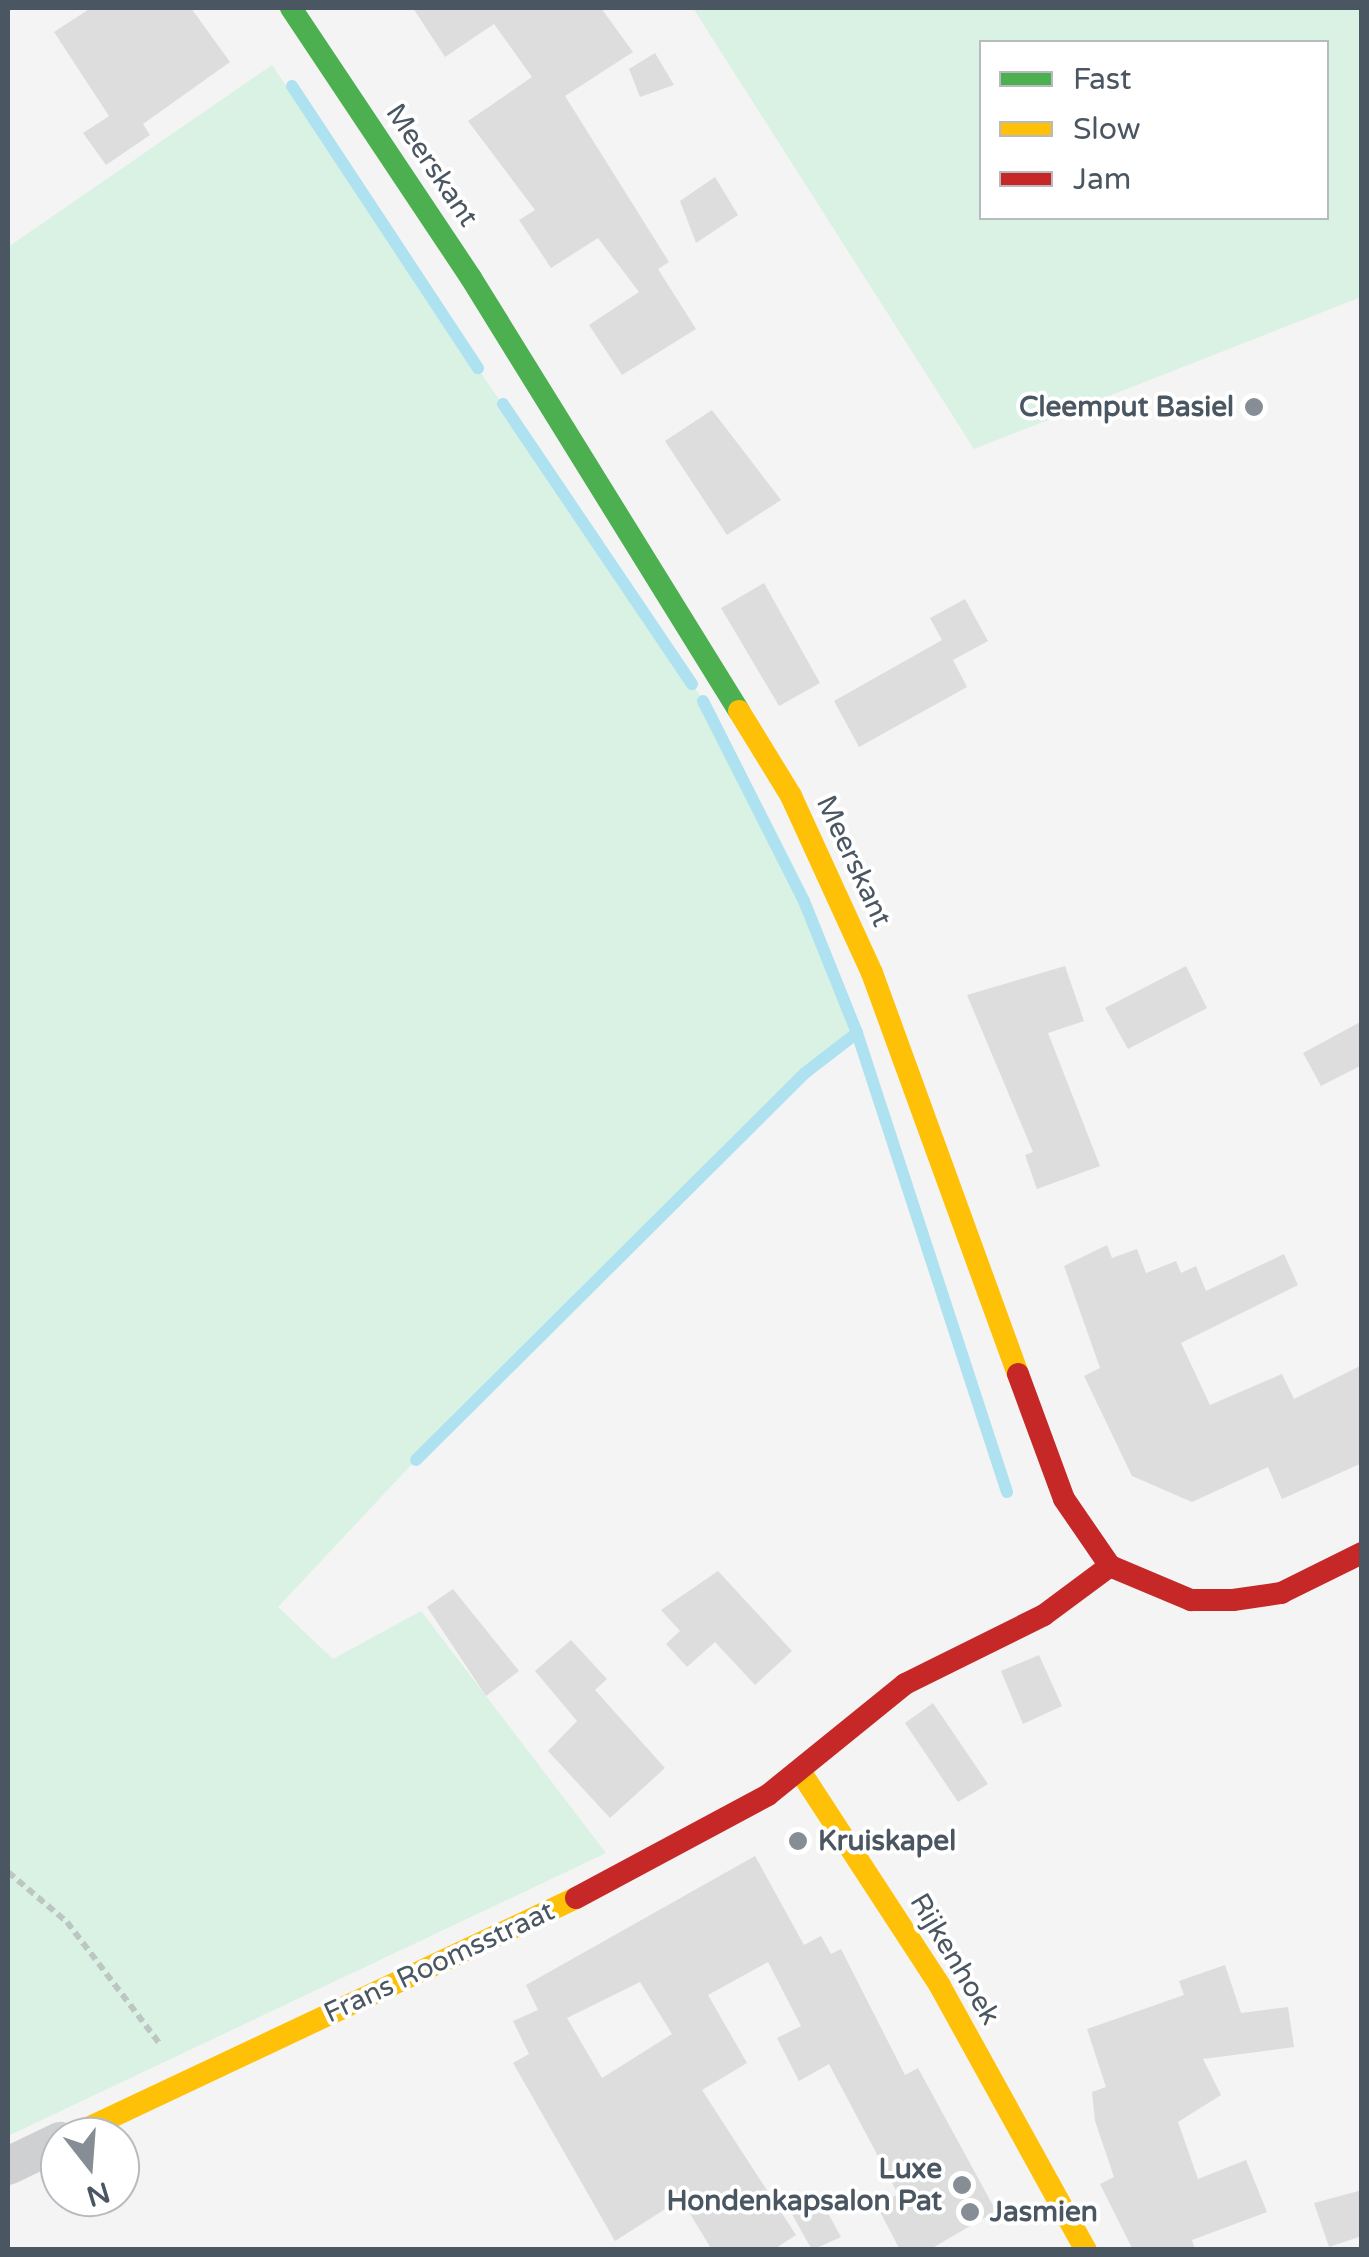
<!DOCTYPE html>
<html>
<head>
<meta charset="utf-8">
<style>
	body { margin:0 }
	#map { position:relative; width:1369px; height:2257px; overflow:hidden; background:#f4f4f4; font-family:"Varela Round",sans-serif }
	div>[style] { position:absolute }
	.green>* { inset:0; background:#d9f2e3 }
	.stream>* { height:12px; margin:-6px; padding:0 6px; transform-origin:6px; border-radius:6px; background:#aee2f0 }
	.building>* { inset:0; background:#ddddde }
	.path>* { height:6px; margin-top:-3px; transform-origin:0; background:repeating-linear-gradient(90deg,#bcc7c4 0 8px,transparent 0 13px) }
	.street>* { height:38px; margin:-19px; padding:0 19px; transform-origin:19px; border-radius:19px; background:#ced0d2 }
	.fast>* { height:22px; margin:-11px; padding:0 11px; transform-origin:11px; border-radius:11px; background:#4caf50 }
	.slow>* { height:22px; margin:-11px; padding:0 11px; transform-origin:11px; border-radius:11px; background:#ffc107 }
	.jam>* { height:22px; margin:-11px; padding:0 11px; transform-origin:11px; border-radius:11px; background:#c62828 }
	.dots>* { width:28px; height:28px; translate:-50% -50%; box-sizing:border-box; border:5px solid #fff; border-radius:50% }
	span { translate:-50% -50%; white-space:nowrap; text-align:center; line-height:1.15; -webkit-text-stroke:8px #fff; paint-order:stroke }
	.street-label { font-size:28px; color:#4a5661 }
	.poi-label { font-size:28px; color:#4a5661; font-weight:700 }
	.right { translate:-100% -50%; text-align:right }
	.left { translate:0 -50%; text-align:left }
	.frame { position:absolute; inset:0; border:10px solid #4a5661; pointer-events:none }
	.legend { position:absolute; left:979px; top:40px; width:350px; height:180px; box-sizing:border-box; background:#fff; border:2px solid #b7bbc0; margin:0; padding:12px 18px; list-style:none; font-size:30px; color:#4a5661 }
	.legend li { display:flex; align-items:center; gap:20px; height:50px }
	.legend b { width:50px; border:2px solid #b7bbc0 }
	.north { position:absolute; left:40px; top:2117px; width:100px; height:100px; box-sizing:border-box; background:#fff; border:2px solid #b7bbc0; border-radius:50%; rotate:163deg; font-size:28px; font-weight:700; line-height:40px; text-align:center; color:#4a5661 }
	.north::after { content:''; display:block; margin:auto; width:35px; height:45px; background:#868d94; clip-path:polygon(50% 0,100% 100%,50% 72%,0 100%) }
</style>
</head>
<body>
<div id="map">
	<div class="green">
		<i style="clip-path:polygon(evenodd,693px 8px,1361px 8px,1361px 297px,974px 449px,693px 8px,982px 42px,1326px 42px,1326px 218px,982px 218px,982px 42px)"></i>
		<i style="clip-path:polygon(272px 65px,703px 700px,816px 918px,860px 1030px,803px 1073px,532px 1336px,278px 1607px,333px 1659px,421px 1611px,606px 1853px,8px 2136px,8px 247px)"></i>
	</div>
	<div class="stream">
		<i style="left:292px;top:86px;width:338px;rotate:56.6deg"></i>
		<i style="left:503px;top:404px;width:338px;rotate:56deg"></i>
		<i style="left:703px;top:701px;width:224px;rotate:63.2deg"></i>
		<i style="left:804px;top:901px;width:142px;rotate:68.1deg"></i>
		<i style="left:857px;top:1033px;width:483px;rotate:71.9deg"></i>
		<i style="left:416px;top:1460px;width:549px;rotate:-44.85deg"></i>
		<i style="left:805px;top:1073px;width:66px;rotate:-37.6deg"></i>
	</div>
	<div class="building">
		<i style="clip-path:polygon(91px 8px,191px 8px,230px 62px,143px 124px,150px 135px,106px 165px,83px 133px,109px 116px,54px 32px)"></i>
		<i style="clip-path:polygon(413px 8px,601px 8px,633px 52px,565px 96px,669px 262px,658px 269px,696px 329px,622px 375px,589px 325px,639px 292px,598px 238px,551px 268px,519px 220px,535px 210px,468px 121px,532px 77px,494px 24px,445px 57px)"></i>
		<i style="clip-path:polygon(655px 53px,674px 85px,640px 97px,629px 69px)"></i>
		<i style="clip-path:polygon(715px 177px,738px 215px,696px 243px,680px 201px)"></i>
		<i style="clip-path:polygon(712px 410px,781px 500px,727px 535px,665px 441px)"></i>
		<i style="clip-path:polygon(764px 583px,820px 683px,779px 706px,721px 608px)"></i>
		<i style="clip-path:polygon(965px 599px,988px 641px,953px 660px,967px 687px,859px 747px,834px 701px,942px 640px,930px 618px)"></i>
		<i style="clip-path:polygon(1065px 966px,1084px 1021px,1048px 1033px,1100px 1166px,1037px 1189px,1025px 1155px,1033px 1152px,967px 995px)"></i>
		<i style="clip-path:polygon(1186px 966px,1207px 1008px,1128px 1049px,1105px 1008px)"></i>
		<i style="clip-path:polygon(1362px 1021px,1362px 1065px,1321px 1086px,1303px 1053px)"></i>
		<i style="clip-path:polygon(1107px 1245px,1112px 1258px,1137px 1249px,1146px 1273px,1176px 1261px,1181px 1273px,1196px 1266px,1206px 1291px,1284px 1254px,1298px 1285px,1181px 1343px,1210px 1405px,1282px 1374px,1294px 1399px,1362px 1365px,1362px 1463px,1282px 1499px,1268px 1467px,1192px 1502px,1132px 1476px,1084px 1376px,1100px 1368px,1064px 1266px)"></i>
		<i style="clip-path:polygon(718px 1571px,792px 1651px,755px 1685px,715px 1642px,687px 1667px,666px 1644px,680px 1631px,661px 1610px)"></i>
		<i style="clip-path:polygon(453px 1589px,519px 1671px,486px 1696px,427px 1607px)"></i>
		<i style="clip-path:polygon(571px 1640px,607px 1679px,595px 1690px,665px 1768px,610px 1818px,548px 1751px,577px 1721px,535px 1671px)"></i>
		<i style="clip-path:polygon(1039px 1655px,1062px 1706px,1023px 1724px,1001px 1671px)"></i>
		<i style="clip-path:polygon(933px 1703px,988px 1784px,958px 1802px,905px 1723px)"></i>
		<i style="clip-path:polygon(evenodd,755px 1856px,804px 1945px,821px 1936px,831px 1954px,841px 1949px,905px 2075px,918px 2068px,996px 2211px,929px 2250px,900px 2250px,877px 2206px,898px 2194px,829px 2064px,799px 2081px,777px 2038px,801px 2026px,768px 1962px,708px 1995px,747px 2063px,702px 2090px,796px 2235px,773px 2250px,712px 2250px,681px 2199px,615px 2241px,513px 2063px,529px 2054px,513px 2021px,538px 2010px,526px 1985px,755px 1856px,640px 1982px,672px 2034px,602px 2078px,567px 2018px,640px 1982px)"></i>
		<i style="clip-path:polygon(1225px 1965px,1241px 2013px,1288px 2007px,1294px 2047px,1203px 2059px,1221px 2095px,1178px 2122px,1198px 2179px,1246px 2160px,1267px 2212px,1192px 2240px,1195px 2250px,1133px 2250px,1100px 2184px,1114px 2177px,1095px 2121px,1092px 2092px,1106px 2087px,1087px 2029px,1184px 1995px,1179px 1981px)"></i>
		<i style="clip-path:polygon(1362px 2190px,1362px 2236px,1329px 2247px,1314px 2203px)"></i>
		<i style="clip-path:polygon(817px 2193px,841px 2237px,812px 2250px,789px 2209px)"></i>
	</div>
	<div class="path">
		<i style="left:8px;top:1872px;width:77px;rotate:40.3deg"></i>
		<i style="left:67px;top:1922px;width:153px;rotate:52.7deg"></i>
	</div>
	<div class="street">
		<i style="left:8px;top:2166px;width:58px;rotate:-25.7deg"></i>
	</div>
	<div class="fast">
		<i style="left:291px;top:8px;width:324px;rotate:56.3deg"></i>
		<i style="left:471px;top:278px;width:509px;rotate:58.25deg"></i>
	</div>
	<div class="slow">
		<i style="left:739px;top:711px;width:100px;rotate:58.5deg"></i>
		<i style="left:791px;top:796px;width:195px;rotate:65.4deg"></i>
		<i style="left:872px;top:973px;width:427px;rotate:70deg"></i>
		<i style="left:800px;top:1771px;width:257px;rotate:56.9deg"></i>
		<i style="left:940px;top:1986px;width:302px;rotate:61.1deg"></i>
		<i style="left:69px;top:2137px;width:561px;rotate:-25.24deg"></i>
	</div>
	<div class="jam">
		<i style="left:1018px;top:1374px;width:133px;rotate:69.8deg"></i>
		<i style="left:1064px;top:1499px;width:81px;rotate:55.5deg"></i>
		<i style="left:1110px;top:1566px;width:88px;rotate:22.8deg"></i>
		<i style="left:1191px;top:1600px;width:42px"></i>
		<i style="left:1233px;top:1600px;width:49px;rotate:-8.3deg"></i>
		<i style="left:1281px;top:1593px;width:90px;rotate:-26.3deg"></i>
		<i style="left:576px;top:1898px;width:218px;rotate:-28.2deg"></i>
		<i style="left:768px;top:1795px;width:176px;rotate:-39deg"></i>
		<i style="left:905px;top:1684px;width:155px;rotate:-26.4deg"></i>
		<i style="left:1044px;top:1615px;width:82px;rotate:-36.6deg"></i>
	</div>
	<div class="dots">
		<i style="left:1254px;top:407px;background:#868d94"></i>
		<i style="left:798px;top:1841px;background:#868d94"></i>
		<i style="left:962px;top:2185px;background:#868d94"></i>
		<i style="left:970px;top:2212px;background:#868d94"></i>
	</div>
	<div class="street-label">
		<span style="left:432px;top:165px;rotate:56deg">Meerskant</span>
		<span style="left:854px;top:861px;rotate:65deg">Meerskant</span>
		<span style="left:955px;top:1959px;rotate:59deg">Rijkenhoek</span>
		<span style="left:439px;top:1962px;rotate:-25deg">Frans Roomsstraat</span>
	</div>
	<div class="poi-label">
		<span class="right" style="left:1234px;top:407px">Cleemput Basiel</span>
		<span class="left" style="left:818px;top:1841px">Kruiskapel</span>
		<span class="right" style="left:942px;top:2185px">Luxe<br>Hondenkapsalon Pat</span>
		<span class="left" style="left:990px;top:2212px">Jasmien</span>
	</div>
	<div class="frame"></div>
	<ul class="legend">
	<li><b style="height:12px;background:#4caf50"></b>Fast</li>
	<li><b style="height:12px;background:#ffc107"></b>Slow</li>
	<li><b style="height:12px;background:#c62828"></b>Jam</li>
	</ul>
	<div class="north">N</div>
</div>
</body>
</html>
